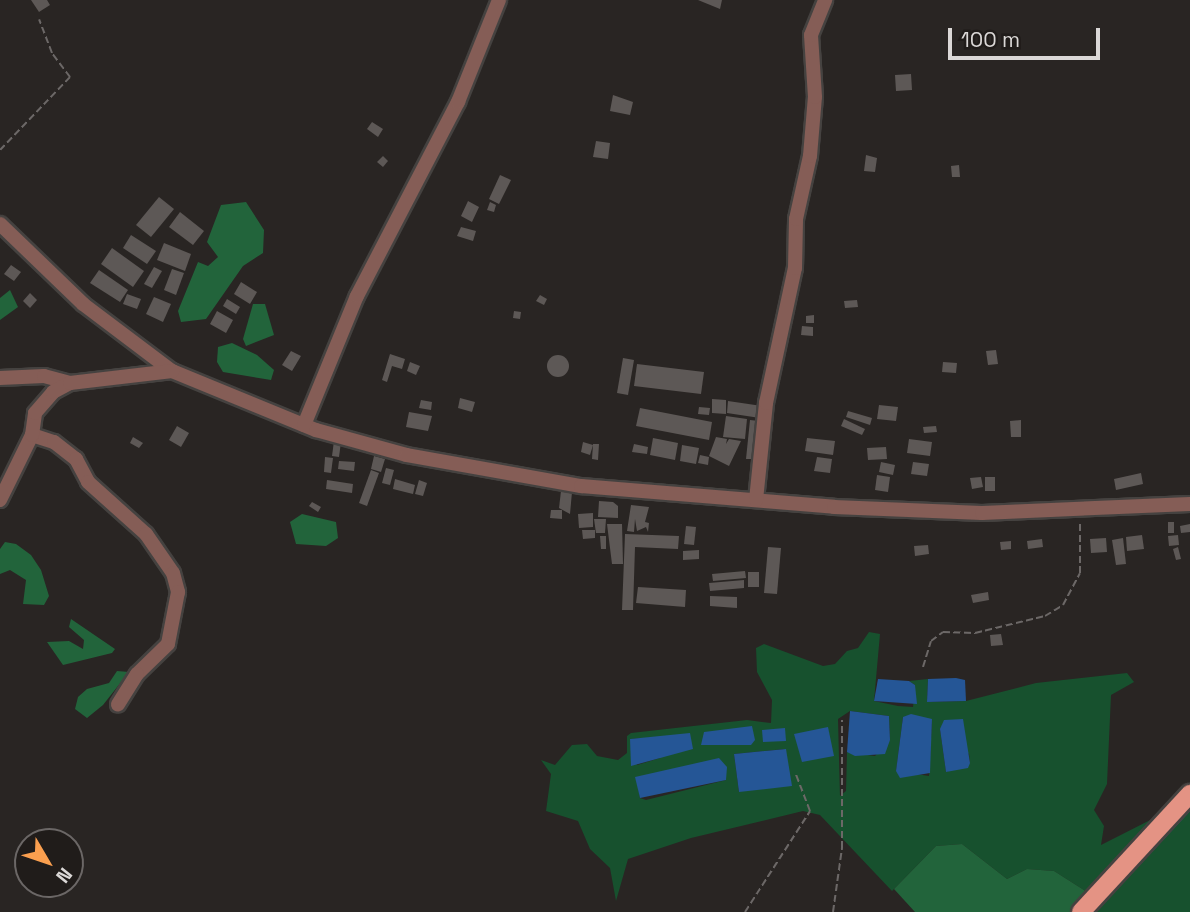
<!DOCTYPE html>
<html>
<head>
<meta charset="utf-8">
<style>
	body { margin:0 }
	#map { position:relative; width:1190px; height:912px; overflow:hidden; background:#292523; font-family:"Space Grotesk",sans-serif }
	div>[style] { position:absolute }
	.green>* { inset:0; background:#17512e }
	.forest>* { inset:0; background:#22643b }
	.water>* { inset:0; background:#255696 }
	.stream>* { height:2.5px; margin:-1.25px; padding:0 1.25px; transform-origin:1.25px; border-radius:1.25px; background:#255696 }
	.building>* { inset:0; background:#5d5856 }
	.round { border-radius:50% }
	.path>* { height:2px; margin-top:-1px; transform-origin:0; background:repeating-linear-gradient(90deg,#6c6867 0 7px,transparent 0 10.5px) }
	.roads { filter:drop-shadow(2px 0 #454240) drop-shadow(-2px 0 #454240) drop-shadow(0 2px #454240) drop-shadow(0 -2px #454240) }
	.minor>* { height:14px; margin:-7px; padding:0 7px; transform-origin:7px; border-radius:7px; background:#855d56 }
	.major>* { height:18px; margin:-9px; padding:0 9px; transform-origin:9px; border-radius:9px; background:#e49384 }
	span { translate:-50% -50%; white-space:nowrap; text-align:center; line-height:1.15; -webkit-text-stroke:5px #201c1a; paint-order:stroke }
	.north { position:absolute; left:14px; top:828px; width:70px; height:70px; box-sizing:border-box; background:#201c1a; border:2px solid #6b6766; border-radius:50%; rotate:129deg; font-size:19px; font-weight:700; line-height:28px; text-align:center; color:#dbd8d7 }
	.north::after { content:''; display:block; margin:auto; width:24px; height:32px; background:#fa9f4f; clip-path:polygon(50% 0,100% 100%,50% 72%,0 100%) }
	.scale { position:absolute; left:948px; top:28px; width:152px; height:32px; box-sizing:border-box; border:4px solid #dbd8d7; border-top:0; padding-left:9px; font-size:21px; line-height:24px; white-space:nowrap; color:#dbd8d7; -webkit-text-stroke:5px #201c1a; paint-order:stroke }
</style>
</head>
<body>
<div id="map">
	<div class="green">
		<i style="clip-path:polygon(evenodd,869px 632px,880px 634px,874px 701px,898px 706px,913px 707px,915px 685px,909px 681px,928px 679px,927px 702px,966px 701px,1036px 683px,1127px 673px,1134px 682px,1111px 695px,1107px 784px,1094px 810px,1104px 826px,1101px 845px,1168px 811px,1076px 912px,1087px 892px,1054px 871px,1027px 869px,1007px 879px,962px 844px,936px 846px,892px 891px,820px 815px,803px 811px,691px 838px,628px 859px,616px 901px,610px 868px,590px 849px,578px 821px,546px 811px,551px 774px,541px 760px,555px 765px,572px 745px,587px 744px,597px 756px,618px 760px,627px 753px,627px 736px,631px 733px,747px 720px,771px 723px,772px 700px,757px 672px,756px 648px,764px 644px,823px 666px,835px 664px,847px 651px,858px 648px,869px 632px,850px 711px,889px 716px,890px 740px,875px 756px,847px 752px,846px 791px,840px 796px,838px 719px,850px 711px,869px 632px,903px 717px,932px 720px,929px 776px,896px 771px,903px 717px,869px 632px,940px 729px,969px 754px,970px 763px,946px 772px,940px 729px,869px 632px,661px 737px,660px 758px,637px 765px,630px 739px,661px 737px,869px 632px,785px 749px,739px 792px,734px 754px,785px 749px,869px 632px,636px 777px,726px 780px,646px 800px,640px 798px,636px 777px)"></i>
		<i style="clip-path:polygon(1190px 804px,1190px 912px,1092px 912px)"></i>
	</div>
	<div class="forest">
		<i style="clip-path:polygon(246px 202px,264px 230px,263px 253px,243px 266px,206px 319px,181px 322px,178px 311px,198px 262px,208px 266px,218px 257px,207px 242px,221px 205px)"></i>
		<i style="clip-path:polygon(10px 290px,18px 307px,0 320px,0 298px)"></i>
		<i style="clip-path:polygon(253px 304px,265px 304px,274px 335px,246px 346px,243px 339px)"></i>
		<i style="clip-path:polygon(232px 343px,257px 355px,274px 370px,271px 380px,223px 372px,217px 362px,218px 347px)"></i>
		<i style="clip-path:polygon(302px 514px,336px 522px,338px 538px,326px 546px,296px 544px,290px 522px)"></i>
		<i style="clip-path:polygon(5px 542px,16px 544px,31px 555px,41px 570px,49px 596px,44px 605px,23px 604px,26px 580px,10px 570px,0 574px,0 549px)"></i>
		<i style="clip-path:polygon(71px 619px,115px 649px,112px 653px,63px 665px,47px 642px,69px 641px,83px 649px,84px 640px,69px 627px)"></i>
		<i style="clip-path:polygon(117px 671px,129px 672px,103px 705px,87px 718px,75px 709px,78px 697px,87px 689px,109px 683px)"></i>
		<i style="clip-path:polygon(962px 844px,1007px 879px,1027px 869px,1054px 871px,1087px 892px,1073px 912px,915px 912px,894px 889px,936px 846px)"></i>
	</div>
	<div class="water">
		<i style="clip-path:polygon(956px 678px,965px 680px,966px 701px,927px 702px,928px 679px)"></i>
		<i style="clip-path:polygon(878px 679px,909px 681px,915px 685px,917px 704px,874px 701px)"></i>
		<i style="clip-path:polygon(850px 711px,889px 716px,890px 740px,885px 754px,855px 756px,847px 752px)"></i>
		<i style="clip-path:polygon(911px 714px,932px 719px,930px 773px,900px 778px,896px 771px,903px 717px)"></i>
		<i style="clip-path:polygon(963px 719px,970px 763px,968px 768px,946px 772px,940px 729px,944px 720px)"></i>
		<i style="clip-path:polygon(752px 726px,755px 740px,751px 745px,701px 745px,704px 732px)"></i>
		<i style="clip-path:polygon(828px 727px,834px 756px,802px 762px,794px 734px)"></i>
		<i style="clip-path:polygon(785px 728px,786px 741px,763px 742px,762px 730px)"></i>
		<i style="clip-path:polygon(690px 733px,693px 749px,631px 766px,630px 739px)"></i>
		<i style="clip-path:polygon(786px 749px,792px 786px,739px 792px,734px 754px)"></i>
		<i style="clip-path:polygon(719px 758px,727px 767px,726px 780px,640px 798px,635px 777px)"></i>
	</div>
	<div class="stream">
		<i style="left:1104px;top:900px;width:126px;rotate:-46.9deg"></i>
	</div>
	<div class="building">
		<i style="clip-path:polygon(31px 0,47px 0,50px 5px,39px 12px)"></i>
		<i style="clip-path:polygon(698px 0,722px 0,720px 9px)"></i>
		<i style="clip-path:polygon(911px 74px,912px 90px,896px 91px,895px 75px)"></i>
		<i style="clip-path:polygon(613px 95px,633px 102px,630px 115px,610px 111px)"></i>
		<i style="clip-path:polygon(372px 122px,383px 129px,378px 137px,367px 129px)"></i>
		<i style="clip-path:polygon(596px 141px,610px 143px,608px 159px,593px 157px)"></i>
		<i style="clip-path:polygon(866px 155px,877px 158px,875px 172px,864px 171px)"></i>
		<i style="clip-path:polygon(383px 156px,388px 161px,383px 167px,377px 162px)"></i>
		<i style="clip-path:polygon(959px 165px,960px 177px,952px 177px,951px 166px)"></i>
		<i style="clip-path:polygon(500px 175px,511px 180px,499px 204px,489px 199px)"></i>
		<i style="clip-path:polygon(159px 197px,174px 209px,151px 237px,136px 225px)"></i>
		<i style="clip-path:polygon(468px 201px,479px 207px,472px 222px,461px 216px)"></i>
		<i style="clip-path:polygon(490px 202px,496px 205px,494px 212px,487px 210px)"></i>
		<i style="clip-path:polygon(180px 212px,204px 231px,193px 245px,169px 227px)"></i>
		<i style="clip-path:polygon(461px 227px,476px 231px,473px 241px,457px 236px)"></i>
		<i style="clip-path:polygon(131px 235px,156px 251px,147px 264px,123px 248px)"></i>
		<i style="clip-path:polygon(164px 243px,191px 254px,185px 271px,157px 260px)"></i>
		<i style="clip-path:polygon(112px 248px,144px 271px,133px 287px,101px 264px)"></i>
		<i style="clip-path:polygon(11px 265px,21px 272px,14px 281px,4px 274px)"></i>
		<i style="clip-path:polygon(154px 267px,162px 271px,152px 288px,144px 284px)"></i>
		<i style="clip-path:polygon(172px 269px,184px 273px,176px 295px,164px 290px)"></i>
		<i style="clip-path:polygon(99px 270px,128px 290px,120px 302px,90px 283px)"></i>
		<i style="clip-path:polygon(241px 282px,257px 292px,250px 304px,234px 294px)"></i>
		<i style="clip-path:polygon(30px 293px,37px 300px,30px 308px,23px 301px)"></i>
		<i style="clip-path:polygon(127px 294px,141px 299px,137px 309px,123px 304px)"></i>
		<i style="clip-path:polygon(540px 295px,547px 299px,544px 305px,536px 301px)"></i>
		<i style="clip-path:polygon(154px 297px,171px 304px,163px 322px,146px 314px)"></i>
		<i style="clip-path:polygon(227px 299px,240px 307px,236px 314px,223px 306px)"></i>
		<i style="clip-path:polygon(857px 300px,858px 307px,845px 308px,844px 301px)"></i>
		<i style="clip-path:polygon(217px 311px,233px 320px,226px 333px,210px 324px)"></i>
		<i style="clip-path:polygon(514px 311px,521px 312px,520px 319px,513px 318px)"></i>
		<i style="clip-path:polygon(814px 315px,814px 323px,806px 323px,806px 316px)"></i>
		<i style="clip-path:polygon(802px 326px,813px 327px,813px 336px,801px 335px)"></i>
		<i style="clip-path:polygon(996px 350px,998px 364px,988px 365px,986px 351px)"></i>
		<i style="clip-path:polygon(291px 351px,301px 356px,292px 371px,282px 365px)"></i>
		<i style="clip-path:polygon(390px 354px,405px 359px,402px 369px,392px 366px,387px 382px,382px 380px)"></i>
		<i class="round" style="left:547px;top:355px;width:22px;height:22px"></i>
		<i style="clip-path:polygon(623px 358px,634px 360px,628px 395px,617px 393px)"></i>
		<i style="clip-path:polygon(410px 362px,420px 366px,416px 375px,407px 371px)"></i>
		<i style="clip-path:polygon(943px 362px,957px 363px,956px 373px,942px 372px)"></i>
		<i style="clip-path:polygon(637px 364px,704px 372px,701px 394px,634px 386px)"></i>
		<i style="clip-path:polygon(460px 398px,475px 402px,472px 412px,458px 408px)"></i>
		<i style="clip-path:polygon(712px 399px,726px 400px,726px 414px,712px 413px)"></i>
		<i style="clip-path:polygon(421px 400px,432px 402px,431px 410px,419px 408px)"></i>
		<i style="clip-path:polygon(728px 401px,762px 406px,760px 418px,727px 413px)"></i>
		<i style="clip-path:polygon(879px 405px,898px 407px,896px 421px,877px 419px)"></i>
		<i style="clip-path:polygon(699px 407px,710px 408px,709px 415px,698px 414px)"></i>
		<i style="clip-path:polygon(640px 408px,712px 422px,709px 440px,636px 426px)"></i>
		<i style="clip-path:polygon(848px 411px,872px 418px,870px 425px,846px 417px)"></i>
		<i style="clip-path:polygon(409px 412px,432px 416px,428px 431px,406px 427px)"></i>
		<i style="clip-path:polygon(726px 416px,747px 419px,745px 439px,723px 437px)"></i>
		<i style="clip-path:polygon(844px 419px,865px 429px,862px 435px,841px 426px)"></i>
		<i style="clip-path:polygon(750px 420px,759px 421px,756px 459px,746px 459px)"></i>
		<i style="clip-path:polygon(1021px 420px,1021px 437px,1011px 437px,1010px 421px)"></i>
		<i style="clip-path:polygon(177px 426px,189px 433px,181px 447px,169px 440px)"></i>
		<i style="clip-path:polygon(936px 426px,937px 432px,924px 433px,923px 427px)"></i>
		<i style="clip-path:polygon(133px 437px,143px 443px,139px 448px,130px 443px)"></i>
		<i style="clip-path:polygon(716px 437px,727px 439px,726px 444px,729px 439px,741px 441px,729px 466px,709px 456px)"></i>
		<i style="clip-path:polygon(653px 438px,678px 443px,675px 460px,650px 455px)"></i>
		<i style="clip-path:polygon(807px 438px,835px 441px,833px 455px,805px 451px)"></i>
		<i style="clip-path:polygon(909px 439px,932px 442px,930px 456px,907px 453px)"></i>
		<i style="clip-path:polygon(334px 441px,341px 442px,339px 457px,332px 456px)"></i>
		<i style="clip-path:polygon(583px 442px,593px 445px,590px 455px,581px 452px)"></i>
		<i style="clip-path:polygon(593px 444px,599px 444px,598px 460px,592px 459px)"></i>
		<i style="clip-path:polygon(634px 444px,648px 447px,647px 454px,632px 452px)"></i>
		<i style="clip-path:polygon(682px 445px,699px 448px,696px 464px,680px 461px)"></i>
		<i style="clip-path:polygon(886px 447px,887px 459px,868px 460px,867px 448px)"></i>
		<i style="clip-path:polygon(700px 455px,709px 457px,708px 465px,698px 463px)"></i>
		<i style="clip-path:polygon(374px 456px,385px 459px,381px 472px,371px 469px)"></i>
		<i style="clip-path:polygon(325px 457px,333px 458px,331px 473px,324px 472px)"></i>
		<i style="clip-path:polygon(817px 457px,832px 459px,830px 473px,814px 471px)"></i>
		<i style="clip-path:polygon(339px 461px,355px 462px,354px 471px,338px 469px)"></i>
		<i style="clip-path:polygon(881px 462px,895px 465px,893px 475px,879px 472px)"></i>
		<i style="clip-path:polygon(913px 462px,929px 464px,927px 476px,911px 474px)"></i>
		<i style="clip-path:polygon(386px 468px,394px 470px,390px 485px,382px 483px)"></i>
		<i style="clip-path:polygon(371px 470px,379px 473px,367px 506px,359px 503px)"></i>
		<i style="clip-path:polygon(1141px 473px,1143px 484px,1116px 490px,1114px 479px)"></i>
		<i style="clip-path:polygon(877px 475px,890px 477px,888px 492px,875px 490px)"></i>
		<i style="clip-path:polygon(981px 477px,983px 487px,972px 489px,970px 478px)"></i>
		<i style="clip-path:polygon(985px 477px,995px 477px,995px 491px,985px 491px)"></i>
		<i style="clip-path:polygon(395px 479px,415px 485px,413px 494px,393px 489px)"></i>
		<i style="clip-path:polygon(327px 480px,353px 484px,352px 493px,326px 489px)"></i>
		<i style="clip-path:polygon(419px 480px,427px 483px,423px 496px,415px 494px)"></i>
		<i style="clip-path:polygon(561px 491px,572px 492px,570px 514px,559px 508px)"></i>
		<i style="clip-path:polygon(599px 501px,613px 502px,618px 506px,618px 518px,598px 517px)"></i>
		<i style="clip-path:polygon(312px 502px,321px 507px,318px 512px,309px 506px)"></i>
		<i style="clip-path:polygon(631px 505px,649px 507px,645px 522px,649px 523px,648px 532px,646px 527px,637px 531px,635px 519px,634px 532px,627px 531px)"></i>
		<i style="clip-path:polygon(551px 510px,562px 510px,562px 519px,550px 518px)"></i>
		<i style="clip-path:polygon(593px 513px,593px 527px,579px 528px,578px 514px)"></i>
		<i style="clip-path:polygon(594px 519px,606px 519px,605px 533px,596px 533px)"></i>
		<i style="clip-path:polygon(1168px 522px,1174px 522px,1174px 533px,1168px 533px)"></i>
		<i style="clip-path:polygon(607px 524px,622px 524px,623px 564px,612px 564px)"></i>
		<i style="clip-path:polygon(1190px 524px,1190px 532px,1181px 533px,1180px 526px)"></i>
		<i style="clip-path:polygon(686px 526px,696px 527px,694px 545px,684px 544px)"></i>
		<i style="clip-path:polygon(582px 530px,595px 530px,595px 538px,583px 539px)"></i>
		<i style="clip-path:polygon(625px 534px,679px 536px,678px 549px,635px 547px,633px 610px,622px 610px)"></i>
		<i style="clip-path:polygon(1142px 535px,1144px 549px,1127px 551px,1126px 537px)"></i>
		<i style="clip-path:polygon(1178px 535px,1179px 545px,1169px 546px,1168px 536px)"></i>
		<i style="clip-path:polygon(600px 536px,606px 536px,606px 549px,601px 549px)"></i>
		<i style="clip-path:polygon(1106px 538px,1107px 552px,1091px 553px,1090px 539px)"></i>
		<i style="clip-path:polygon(1123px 538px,1126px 564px,1116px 565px,1112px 540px)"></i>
		<i style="clip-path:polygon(1042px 539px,1043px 547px,1028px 549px,1027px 541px)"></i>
		<i style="clip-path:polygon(1011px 541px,1011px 549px,1001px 550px,1000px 542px)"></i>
		<i style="clip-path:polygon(928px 545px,929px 554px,915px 556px,914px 546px)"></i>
		<i style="clip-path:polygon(768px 547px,781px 548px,777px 594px,764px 593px)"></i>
		<i style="clip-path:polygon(1178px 547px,1181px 559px,1176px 560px,1173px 549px)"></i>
		<i style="clip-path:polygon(699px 550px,699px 559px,683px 560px,683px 551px)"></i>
		<i style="clip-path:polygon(745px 571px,746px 578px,713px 581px,712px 574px)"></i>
		<i style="clip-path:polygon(748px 572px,759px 572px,759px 587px,748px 587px)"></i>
		<i style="clip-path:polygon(744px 580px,744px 588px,710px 591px,709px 583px)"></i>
		<i style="clip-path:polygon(638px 587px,686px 590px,685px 607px,636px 603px)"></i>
		<i style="clip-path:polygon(988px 592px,989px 600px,973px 603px,971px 595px)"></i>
		<i style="clip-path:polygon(710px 596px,737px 597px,737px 608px,710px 606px)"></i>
		<i style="clip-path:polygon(1001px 634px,1003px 645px,991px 646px,990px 635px)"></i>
	</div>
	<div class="path">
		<i style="left:0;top:150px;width:101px;rotate:-46.2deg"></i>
		<i style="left:70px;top:77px;width:30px;rotate:-127deg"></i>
		<i style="left:52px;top:53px;width:36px;rotate:-111deg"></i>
		<i style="left:923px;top:667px;width:27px;rotate:-73deg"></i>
		<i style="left:931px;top:641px;width:15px;rotate:-37deg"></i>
		<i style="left:943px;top:632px;width:32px;rotate:2deg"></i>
		<i style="left:975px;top:633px;width:72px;rotate:-13.7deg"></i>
		<i style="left:1045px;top:616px;width:21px;rotate:-31deg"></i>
		<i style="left:1063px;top:605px;width:36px;rotate:-62deg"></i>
		<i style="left:1080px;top:573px;width:51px;rotate:-90deg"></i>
		<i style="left:745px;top:912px;width:120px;rotate:-57.2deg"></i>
		<i style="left:810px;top:811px;width:39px;rotate:-111deg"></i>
		<i style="left:833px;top:912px;width:65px;rotate:-82deg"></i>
		<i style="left:842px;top:848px;width:128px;rotate:-90deg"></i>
	</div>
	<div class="roads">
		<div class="minor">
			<i style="left:0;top:224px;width:115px;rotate:43.9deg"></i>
			<i style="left:83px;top:304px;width:111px;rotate:37deg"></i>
			<i style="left:172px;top:371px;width:156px;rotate:22.3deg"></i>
			<i style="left:316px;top:430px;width:94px;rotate:15.4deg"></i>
			<i style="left:407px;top:455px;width:177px;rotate:10.1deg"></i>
			<i style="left:581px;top:486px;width:254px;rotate:4.7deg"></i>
			<i style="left:834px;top:507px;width:148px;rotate:2.3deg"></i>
			<i style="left:982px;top:513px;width:208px;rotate:-2.5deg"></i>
			<i style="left:0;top:378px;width:44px;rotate:-2.6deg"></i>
			<i style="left:44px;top:376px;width:27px;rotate:15deg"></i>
			<i style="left:304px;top:425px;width:139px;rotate:-67.7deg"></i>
			<i style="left:357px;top:296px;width:219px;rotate:-62.5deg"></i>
			<i style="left:458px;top:102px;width:110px;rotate:-68.1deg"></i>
			<i style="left:32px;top:435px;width:23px;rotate:18deg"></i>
			<i style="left:54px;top:442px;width:28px;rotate:38deg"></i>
			<i style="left:76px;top:459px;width:26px;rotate:62deg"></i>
			<i style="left:88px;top:482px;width:78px;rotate:41.9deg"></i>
			<i style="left:146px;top:534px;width:47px;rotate:55.3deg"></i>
			<i style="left:173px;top:573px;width:20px;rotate:75deg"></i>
			<i style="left:178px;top:592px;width:53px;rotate:100.9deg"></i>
			<i style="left:168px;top:644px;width:43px;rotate:135.9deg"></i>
			<i style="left:137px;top:674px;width:36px;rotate:122deg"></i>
			<i style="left:0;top:500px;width:72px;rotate:-63.8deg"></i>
			<i style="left:32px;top:435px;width:22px;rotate:-82deg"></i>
			<i style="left:35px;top:413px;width:28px;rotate:-49deg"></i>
			<i style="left:53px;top:392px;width:19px;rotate:-28deg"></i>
			<i style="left:70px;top:383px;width:103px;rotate:-6.7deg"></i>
			<i style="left:756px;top:500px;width:98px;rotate:-84.1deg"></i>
			<i style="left:766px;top:403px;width:138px;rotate:-77.9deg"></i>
			<i style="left:795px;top:268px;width:49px;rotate:-88.8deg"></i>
			<i style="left:796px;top:219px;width:65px;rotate:-77.5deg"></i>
			<i style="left:810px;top:156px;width:59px;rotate:-85.2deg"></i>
			<i style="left:815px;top:97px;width:62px;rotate:-93.7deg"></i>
			<i style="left:811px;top:35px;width:38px;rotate:-68deg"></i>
		</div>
		<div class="major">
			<i style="left:1081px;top:912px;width:161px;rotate:-47.3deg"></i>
		</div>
	</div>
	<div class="north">N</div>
	<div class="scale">100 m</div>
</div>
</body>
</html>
